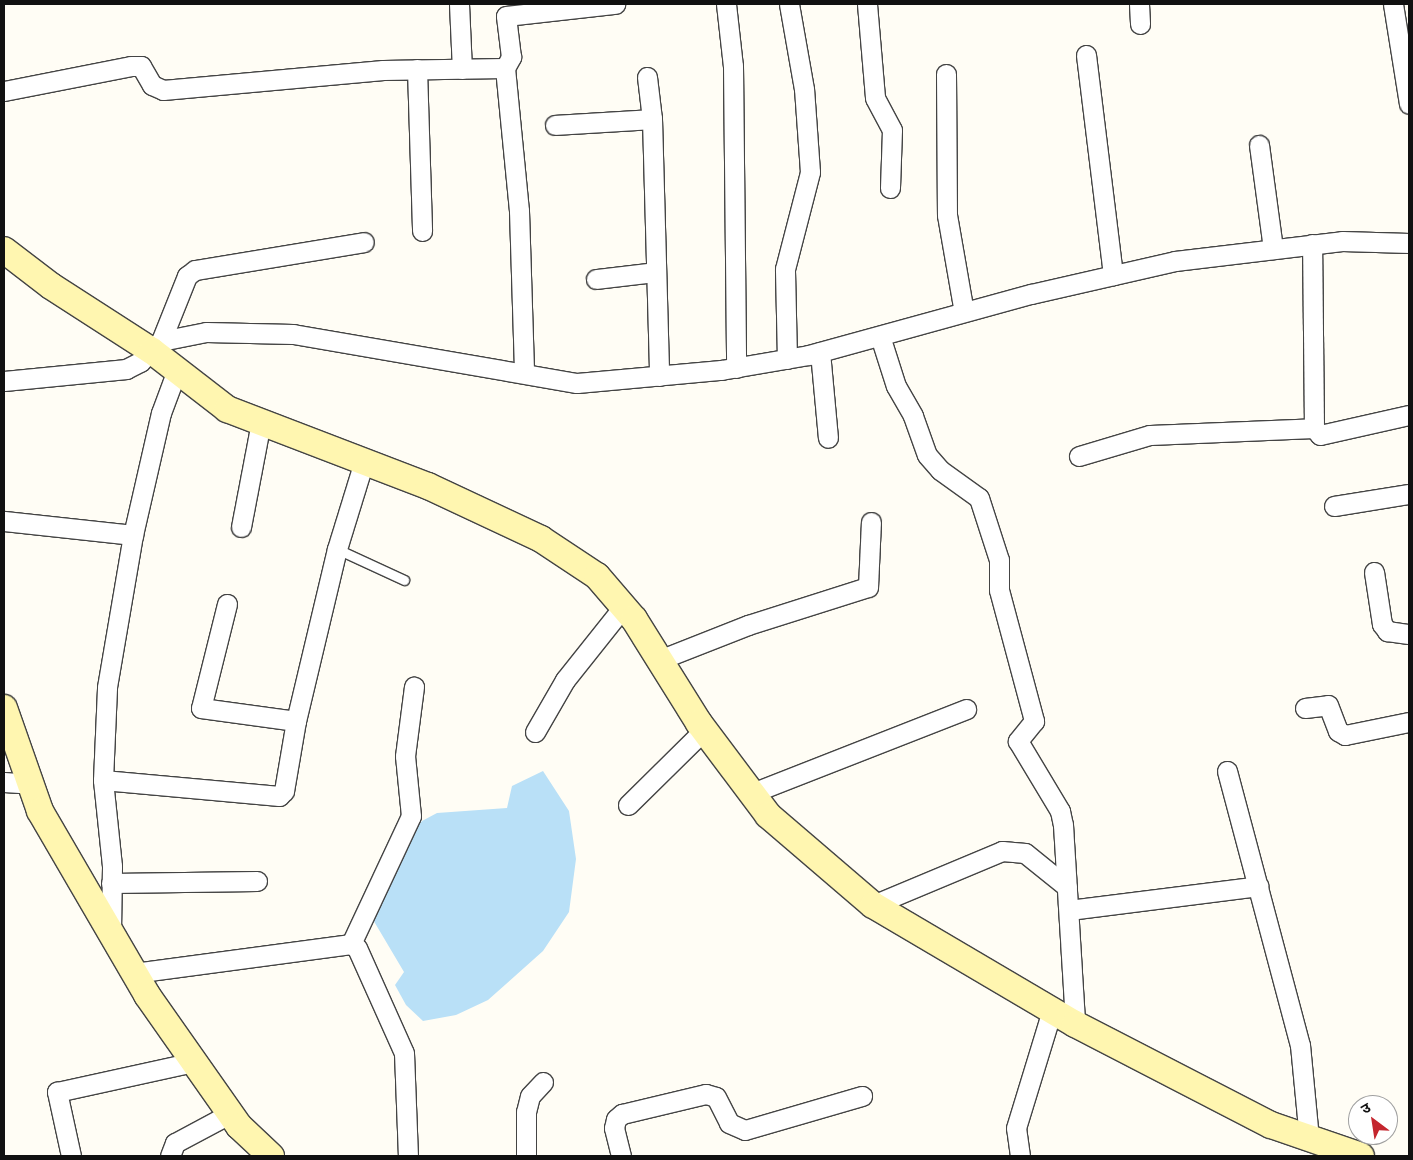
<!DOCTYPE html>
<html>
<head>
<meta charset="utf-8">
<style>
	body { margin:0 }
	#map { position:relative; width:1413px; height:1160px; overflow:hidden; background:#fffdf5; font-family:"Crimson Pro","Noto Sans Devanagari",serif }
	div>[style] { position:absolute }
	.water>* { inset:0; background:#b9e0f7 }
	.roads { filter:drop-shadow(1px 0 #444) drop-shadow(-1px 0 #444) drop-shadow(0 1px #444) drop-shadow(0 -1px #444) }
	.lane>* { height:9px; margin:-4.5px; padding:0 4.5px; transform-origin:4.5px; border-radius:4.5px; background:#fff }
	.street>* { height:19px; margin:-9.5px; padding:0 9.5px; transform-origin:9.5px; border-radius:9.5px; background:#fff }
	.secondary>* { height:26px; margin:-13px; padding:0 13px; transform-origin:13px; border-radius:13px; background:#fff6b0 }
	span { translate:-50% -50%; white-space:nowrap; text-align:center; line-height:1.15; -webkit-text-stroke:5px #fff; paint-order:stroke }
	.frame { position:absolute; inset:0; border:5px solid #111; pointer-events:none }
	.north { position:absolute; left:1348px; top:1095px; width:50px; height:50px; box-sizing:border-box; background:#fff; border:1px solid #a0a0a0; border-radius:50%; rotate:329deg; font-size:14px; font-weight:700; line-height:20px; text-align:center; color:#111 }
	.north::after { content:''; display:block; margin:auto; width:18px; height:22px; background:#c4262e; clip-path:polygon(50% 0,100% 100%,50% 72%,0 100%) }
</style>
</head>
<body>
<div id="map">
	<div class="water">
		<i style="clip-path:polygon(543px 771px,569px 811px,576px 859px,569px 912px,543px 951px,488px 1000px,456px 1015px,423px 1021px,406px 1005px,395px 985px,404px 972px,372px 918px,401px 847px,422px 821px,437px 813px,507px 808px,512px 786px)"></i>
	</div>
	<div class="roads">
		<div class="lane">
			<i style="left:337px;top:549px;width:74px;rotate:24.8deg"></i>
		</div>
		<div class="street">
			<i style="left:459px;top:4px;width:65px;rotate:87.4deg"></i>
			<i style="left:726px;top:4px;width:62px;rotate:83.6deg"></i>
			<i style="left:733px;top:66px;width:302px;rotate:89.4deg"></i>
			<i style="left:867px;top:4px;width:94px;rotate:85.1deg"></i>
			<i style="left:875px;top:98px;width:36px;rotate:62deg"></i>
			<i style="left:892px;top:130px;width:58px;rotate:92deg"></i>
			<i style="left:1139px;top:4px;width:20px;rotate:87deg"></i>
			<i style="left:1393px;top:4px;width:101px;rotate:80.9deg"></i>
			<i style="left:1086px;top:55px;width:222px;rotate:83deg"></i>
			<i style="left:505px;top:68px;width:144px;rotate:84.4deg"></i>
			<i style="left:519px;top:211px;width:162px;rotate:88.2deg"></i>
			<i style="left:417px;top:69px;width:162px;rotate:88.2deg"></i>
			<i style="left:946px;top:74px;width:141px;rotate:89.6deg"></i>
			<i style="left:947px;top:215px;width:98px;rotate:80.1deg"></i>
			<i style="left:647px;top:77px;width:42px;rotate:83.2deg"></i>
			<i style="left:652px;top:119px;width:257px;rotate:88.4deg"></i>
			<i style="left:4px;top:91px;width:129px;rotate:-11.1deg"></i>
			<i style="left:131px;top:66px;width:10px"></i>
			<i style="left:141px;top:66px;width:22px;rotate:60deg"></i>
			<i style="left:152px;top:85px;width:12px;rotate:24deg"></i>
			<i style="left:163px;top:90px;width:221px;rotate:-5.2deg"></i>
			<i style="left:383px;top:70px;width:122px;rotate:-0.9deg"></i>
			<i style="left:505px;top:68px;width:13px;rotate:-61deg"></i>
			<i style="left:511px;top:57px;width:41px;rotate:-97deg"></i>
			<i style="left:506px;top:16px;width:110px;rotate:-6.3deg"></i>
			<i style="left:555px;top:125px;width:97px;rotate:-3.5deg"></i>
			<i style="left:1259px;top:145px;width:105px;rotate:82.3deg"></i>
			<i style="left:596px;top:279px;width:60px;rotate:-6.7deg"></i>
			<i style="left:880px;top:336px;width:52px;rotate:72.3deg"></i>
			<i style="left:896px;top:386px;width:34px;rotate:60deg"></i>
			<i style="left:913px;top:416px;width:41px;rotate:70.3deg"></i>
			<i style="left:927px;top:455px;width:20px;rotate:49deg"></i>
			<i style="left:940px;top:470px;width:48px;rotate:35.7deg"></i>
			<i style="left:979px;top:498px;width:65px;rotate:72.1deg"></i>
			<i style="left:999px;top:560px;width:30px;rotate:90deg"></i>
			<i style="left:999px;top:590px;width:136px;rotate:75deg"></i>
			<i style="left:1034px;top:721px;width:26px;rotate:129deg"></i>
			<i style="left:1018px;top:741px;width:82px;rotate:59deg"></i>
			<i style="left:1060px;top:811px;width:14px;rotate:78deg"></i>
			<i style="left:1063px;top:825px;width:199px;rotate:86.5deg"></i>
			<i style="left:161px;top:341px;width:70px;rotate:-68.2deg"></i>
			<i style="left:187px;top:276px;width:10px;rotate:-37deg"></i>
			<i style="left:195px;top:270px;width:171px;rotate:-9.4deg"></i>
			<i style="left:820px;top:352px;width:86px;rotate:84.7deg"></i>
			<i style="left:787px;top:359px;width:90px;rotate:-91.3deg"></i>
			<i style="left:785px;top:269px;width:100px;rotate:-75.5deg"></i>
			<i style="left:810px;top:172px;width:83px;rotate:-94.1deg"></i>
			<i style="left:804px;top:89px;width:86px;rotate:-100deg"></i>
			<i style="left:4px;top:381px;width:123px;rotate:-5.6deg"></i>
			<i style="left:126px;top:369px;width:16px;rotate:-27deg"></i>
			<i style="left:140px;top:362px;width:30px;rotate:-45deg"></i>
			<i style="left:161px;top:341px;width:46px;rotate:-11.3deg"></i>
			<i style="left:206px;top:332px;width:87px;rotate:1.3deg"></i>
			<i style="left:293px;top:334px;width:288px;rotate:9.8deg"></i>
			<i style="left:577px;top:383px;width:145px;rotate:-5.2deg"></i>
			<i style="left:721px;top:370px;width:89px;rotate:-9.7deg"></i>
			<i style="left:809px;top:355px;width:230px;rotate:-15.4deg"></i>
			<i style="left:1031px;top:294px;width:148px;rotate:-12.9deg"></i>
			<i style="left:1175px;top:261px;width:168px;rotate:-6.8deg"></i>
			<i style="left:1342px;top:241px;width:67px;rotate:1.7deg"></i>
			<i style="left:1314px;top:428px;width:9px;rotate:49deg"></i>
			<i style="left:1320px;top:435px;width:91px;rotate:-12.7deg"></i>
			<i style="left:1079px;top:456px;width:74px;rotate:-16.5deg"></i>
			<i style="left:1150px;top:435px;width:164px;rotate:-2.4deg"></i>
			<i style="left:1314px;top:428px;width:184px;rotate:-90.6deg"></i>
			<i style="left:1334px;top:506px;width:76px;rotate:-9.1deg"></i>
			<i style="left:4px;top:521px;width:130px;rotate:6.2deg"></i>
			<i style="left:241px;top:527px;width:107px;rotate:-79.2deg"></i>
			<i style="left:1374px;top:572px;width:53px;rotate:81.3deg"></i>
			<i style="left:1382px;top:624px;width:9px;rotate:54deg"></i>
			<i style="left:1387px;top:631px;width:22px;rotate:8deg"></i>
			<i style="left:227px;top:604px;width:107px;rotate:104deg"></i>
			<i style="left:201px;top:708px;width:96px;rotate:7.8deg"></i>
			<i style="left:296px;top:721px;width:177px;rotate:-76.6deg"></i>
			<i style="left:337px;top:549px;width:92px;rotate:-72.9deg"></i>
			<i style="left:659px;top:660px;width:96px;rotate:-21.5deg"></i>
			<i style="left:748px;top:625px;width:126px;rotate:-17.6deg"></i>
			<i style="left:868px;top:587px;width:65px;rotate:-87.4deg"></i>
			<i style="left:1305px;top:708px;width:23px;rotate:-7deg"></i>
			<i style="left:1328px;top:705px;width:28px;rotate:69deg"></i>
			<i style="left:1338px;top:731px;width:8px;rotate:30deg"></i>
			<i style="left:1345px;top:735px;width:65px;rotate:-11.5deg"></i>
			<i style="left:535px;top:732px;width:60px;rotate:-60deg"></i>
			<i style="left:565px;top:680px;width:93px;rotate:-51.5deg"></i>
			<i style="left:1227px;top:771px;width:284px;rotate:75.1deg"></i>
			<i style="left:1300px;top:1045px;width:93px;rotate:84.5deg"></i>
			<i style="left:103px;top:780px;width:177px;rotate:5.2deg"></i>
			<i style="left:279px;top:796px;width:7px;rotate:-45deg"></i>
			<i style="left:284px;top:791px;width:71px;rotate:-80.3deg"></i>
			<i style="left:4px;top:782px;width:27px;rotate:4deg"></i>
			<i style="left:752px;top:793px;width:230px;rotate:-21.4deg"></i>
			<i style="left:628px;top:805px;width:107px;rotate:-44.6deg"></i>
			<i style="left:111px;top:883px;width:146px;rotate:-0.8deg"></i>
			<i style="left:873px;top:905px;width:140px;rotate:-22.7deg"></i>
			<i style="left:1002px;top:851px;width:23px;rotate:5deg"></i>
			<i style="left:1025px;top:853px;width:54px;rotate:39deg"></i>
			<i style="left:1069px;top:910px;width:191px;rotate:-7.2deg"></i>
			<i style="left:111px;top:931px;width:65px;rotate:-89.1deg"></i>
			<i style="left:112px;top:866px;width:86px;rotate:-96deg"></i>
			<i style="left:103px;top:780px;width:93px;rotate:-87.5deg"></i>
			<i style="left:107px;top:687px;width:154px;rotate:-80.3deg"></i>
			<i style="left:133px;top:535px;width:125px;rotate:-77.1deg"></i>
			<i style="left:161px;top:413px;width:46px;rotate:-69.6deg"></i>
			<i style="left:351px;top:944px;width:141px;rotate:-64.9deg"></i>
			<i style="left:411px;top:816px;width:60px;rotate:-95.7deg"></i>
			<i style="left:405px;top:756px;width:70px;rotate:-82.6deg"></i>
			<i style="left:134px;top:973px;width:219px;rotate:-7.6deg"></i>
			<i style="left:351px;top:944px;width:7px;rotate:34deg"></i>
			<i style="left:357px;top:948px;width:115px;rotate:65.9deg"></i>
			<i style="left:404px;top:1053px;width:103px;rotate:87.8deg"></i>
			<i style="left:71px;top:1156px;width:66px;rotate:-102.3deg"></i>
			<i style="left:57px;top:1092px;width:140px;rotate:-12.4deg"></i>
			<i style="left:170px;top:1156px;width:14px;rotate:-69deg"></i>
			<i style="left:175px;top:1143px;width:64px;rotate:-28.2deg"></i>
			<i style="left:526px;top:1156px;width:44px;rotate:-90deg"></i>
			<i style="left:526px;top:1112px;width:16px;rotate:-76deg"></i>
			<i style="left:530px;top:1096px;width:19px;rotate:-47deg"></i>
			<i style="left:621px;top:1156px;width:29px;rotate:-104deg"></i>
			<i style="left:614px;top:1128px;width:9px;rotate:-77deg"></i>
			<i style="left:616px;top:1119px;width:8px;rotate:-40deg"></i>
			<i style="left:622px;top:1114px;width:86px;rotate:-13.4deg"></i>
			<i style="left:706px;top:1094px;width:10px;rotate:17deg"></i>
			<i style="left:716px;top:1097px;width:29px;rotate:63deg"></i>
			<i style="left:729px;top:1123px;width:17px;rotate:24deg"></i>
			<i style="left:745px;top:1130px;width:122px;rotate:-16.2deg"></i>
			<i style="left:1020px;top:1156px;width:28px;rotate:-98deg"></i>
			<i style="left:1016px;top:1128px;width:123px;rotate:-73deg"></i>
		</div>
		<div class="secondary">
			<i style="left:4px;top:250px;width:59px;rotate:37.5deg"></i>
			<i style="left:51px;top:286px;width:120px;rotate:32.8deg"></i>
			<i style="left:152px;top:351px;width:95px;rotate:37.7deg"></i>
			<i style="left:227px;top:409px;width:215px;rotate:21deg"></i>
			<i style="left:428px;top:486px;width:125px;rotate:25.1deg"></i>
			<i style="left:541px;top:539px;width:67px;rotate:33.5deg"></i>
			<i style="left:597px;top:576px;width:57px;rotate:49.3deg"></i>
			<i style="left:634px;top:619px;width:123px;rotate:58deg"></i>
			<i style="left:699px;top:723px;width:115px;rotate:53.1deg"></i>
			<i style="left:768px;top:815px;width:138px;rotate:40.6deg"></i>
			<i style="left:873px;top:905px;width:234px;rotate:30.5deg"></i>
			<i style="left:1075px;top:1024px;width:220px;rotate:27.3deg"></i>
			<i style="left:1271px;top:1125px;width:95px;rotate:19deg"></i>
			<i style="left:4px;top:708px;width:109px;rotate:70.7deg"></i>
			<i style="left:40px;top:811px;width:213px;rotate:59.8deg"></i>
			<i style="left:147px;top:995px;width:160px;rotate:54.9deg"></i>
			<i style="left:239px;top:1126px;width:44px;rotate:43.2deg"></i>
		</div>
	</div>
	<div class="frame"></div>
	<div class="north">उ</div>
</div>
</body>
</html>
